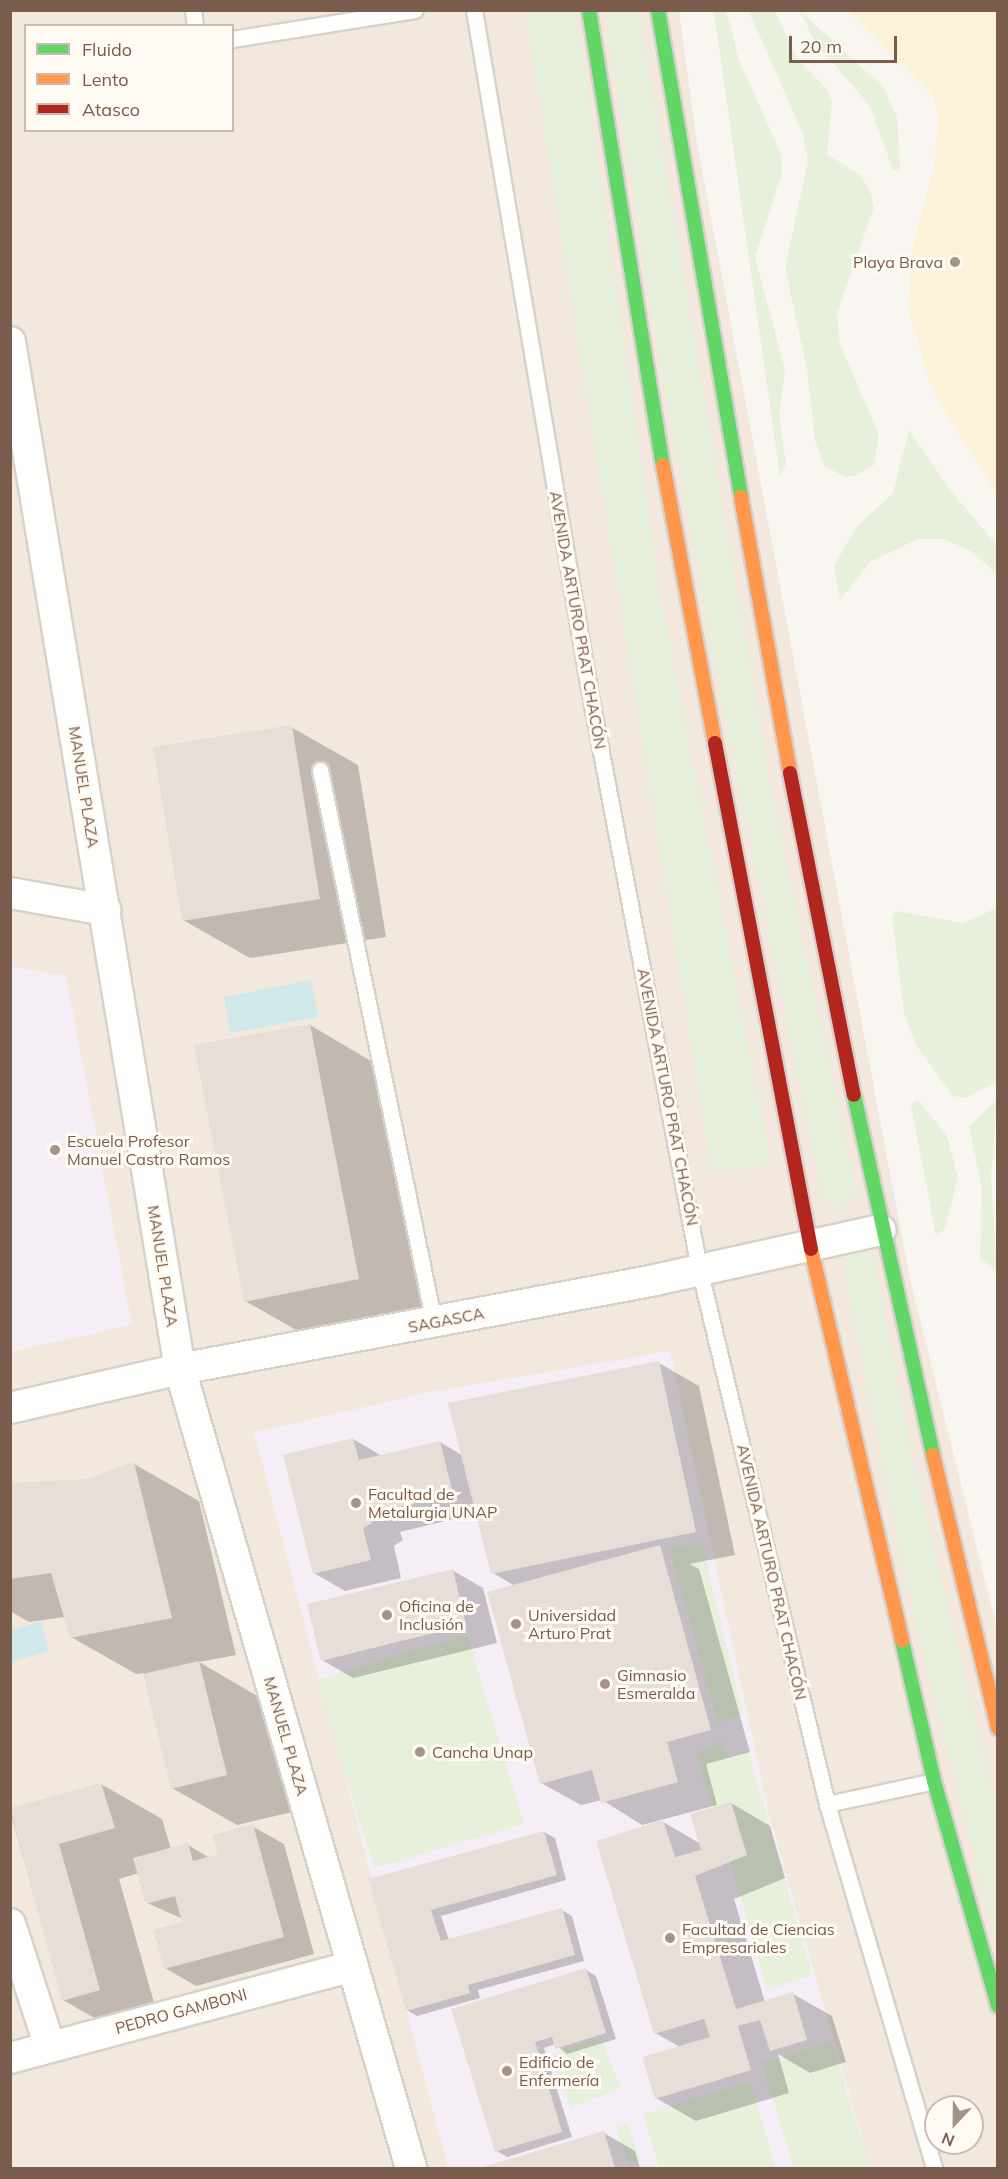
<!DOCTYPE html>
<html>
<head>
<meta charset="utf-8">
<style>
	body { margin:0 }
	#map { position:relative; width:1008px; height:2179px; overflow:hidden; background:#f9f5f0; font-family:Mulish,sans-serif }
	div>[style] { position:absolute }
	.residential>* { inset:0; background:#f2e8de }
	.education>* { inset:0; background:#f6eef6 }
	.green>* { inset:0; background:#e7f0db }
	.sand>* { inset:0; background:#fbf2d9 }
	.water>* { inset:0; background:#d0e8ea }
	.shadow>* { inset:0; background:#0003 }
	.building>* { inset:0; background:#e6ded7 }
	.roads { filter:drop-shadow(2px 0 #d7d1cb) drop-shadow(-2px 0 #d7d1cb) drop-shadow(0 2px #d7d1cb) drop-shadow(0 -2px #d7d1cb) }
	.lane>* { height:15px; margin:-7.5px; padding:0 7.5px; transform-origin:7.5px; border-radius:7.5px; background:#fefefd }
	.street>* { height:30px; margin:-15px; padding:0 15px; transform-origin:15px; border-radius:15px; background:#fefefd }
	.fast>* { height:14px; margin:-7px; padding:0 7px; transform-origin:7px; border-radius:7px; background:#63d668 }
	.slow>* { height:14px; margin:-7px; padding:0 7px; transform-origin:7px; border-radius:7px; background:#ff974d }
	.jam>* { height:14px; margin:-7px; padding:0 7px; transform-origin:7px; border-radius:7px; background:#b3261e }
	.dots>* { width:16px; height:16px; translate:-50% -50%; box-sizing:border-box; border:3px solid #fffaf3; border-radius:50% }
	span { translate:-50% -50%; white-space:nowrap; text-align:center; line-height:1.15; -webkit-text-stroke:6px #fffaf3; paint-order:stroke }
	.poi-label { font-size:16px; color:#7a5c4d }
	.right { translate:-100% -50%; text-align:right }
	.left { translate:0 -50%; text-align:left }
	.street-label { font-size:16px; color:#7a5c4d }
	.frame { position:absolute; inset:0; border:12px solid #7a5c4d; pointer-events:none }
	.legend { position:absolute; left:24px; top:24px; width:210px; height:108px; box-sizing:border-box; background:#fffaf3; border:2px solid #cabbb1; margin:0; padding:8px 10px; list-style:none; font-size:18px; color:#7a5c4d }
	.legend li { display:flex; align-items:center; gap:12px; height:30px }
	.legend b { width:30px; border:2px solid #cabbb1 }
	.north { position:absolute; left:924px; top:2095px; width:60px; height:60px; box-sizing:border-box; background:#fffaf3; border:2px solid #cabbb1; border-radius:50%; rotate:202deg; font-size:16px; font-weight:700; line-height:24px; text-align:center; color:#7a5c4d }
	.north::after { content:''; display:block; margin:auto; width:21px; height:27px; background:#a69286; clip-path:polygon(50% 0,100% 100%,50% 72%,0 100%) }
	.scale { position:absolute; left:789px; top:36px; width:108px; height:27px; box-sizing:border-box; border:3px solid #7a5c4d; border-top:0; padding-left:8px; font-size:18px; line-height:21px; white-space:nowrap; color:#7a5c4d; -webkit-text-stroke:4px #fffaf3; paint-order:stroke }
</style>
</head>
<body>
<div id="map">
	<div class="residential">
		<i style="clip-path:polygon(evenodd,11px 11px,679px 11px,697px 143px,909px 1275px,997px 1629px,997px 2168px,11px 2168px,11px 11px,26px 26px,232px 26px,232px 130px,26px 130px,26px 26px,11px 11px,936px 2107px,972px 2107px,972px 2143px,936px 2143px,936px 2107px)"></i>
	</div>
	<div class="education">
		<i style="clip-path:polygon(11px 966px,66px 976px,132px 1325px,11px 1352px)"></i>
		<i style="clip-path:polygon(670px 1351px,769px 1815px,871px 2168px,448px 2168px,254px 1432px,435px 1391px)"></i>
	</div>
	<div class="green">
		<i style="clip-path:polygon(525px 11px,576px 11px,661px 600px,771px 1164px,712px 1173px)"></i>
		<i style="clip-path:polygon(605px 11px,638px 11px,773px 801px,855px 1185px,855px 1195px,839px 1208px,823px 1199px,722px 702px,656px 338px)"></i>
		<i style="clip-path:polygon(714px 11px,726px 11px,739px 60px,781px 154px,782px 173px,755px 257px,785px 370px,779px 416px,786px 464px,780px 477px)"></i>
		<i style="clip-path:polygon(749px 11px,775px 11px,796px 57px,826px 88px,832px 103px,827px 154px,860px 175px,870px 191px,874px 207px,837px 313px,840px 345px,879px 434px,874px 465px,855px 476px,844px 477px,824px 465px,815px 441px,807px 368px,785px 268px,808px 161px,802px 132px)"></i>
		<i style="clip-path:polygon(800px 11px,884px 88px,897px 118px,900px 171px,893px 170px,870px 106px,815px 42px)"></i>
		<i style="clip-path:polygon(909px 430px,948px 487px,997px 546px,997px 574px,970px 550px,943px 539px,918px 539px,871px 561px,840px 600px,834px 566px,855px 529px,893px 493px)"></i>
		<i style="clip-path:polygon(997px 908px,997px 1082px,965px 1098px,953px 1096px,916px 1045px,904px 1013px,892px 916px,896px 911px,963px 923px)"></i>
		<i style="clip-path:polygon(917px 1099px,947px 1136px,958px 1178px,945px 1229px,936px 1236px,911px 1105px)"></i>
		<i style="clip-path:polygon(997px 1100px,991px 1178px,997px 1272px,980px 1258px,982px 1188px,969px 1127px)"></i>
		<i style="clip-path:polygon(862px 1251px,873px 1256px,912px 1458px,997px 1815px,997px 1944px,905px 1578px,843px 1263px,852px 1252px)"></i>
		<i style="clip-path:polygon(702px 1542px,742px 1714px,718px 1723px,670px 1548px)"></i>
		<i style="clip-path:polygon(467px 1635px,524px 1824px,374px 1868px,316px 1680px)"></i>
		<i style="clip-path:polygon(721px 1741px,729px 1757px,748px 1751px,812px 1975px,767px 1989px,730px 1860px,746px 1855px,731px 1802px,712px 1807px,697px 1755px)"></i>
		<i style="clip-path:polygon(601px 2038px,621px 2088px,571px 2108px,550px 2055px)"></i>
		<i style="clip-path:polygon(831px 2041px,871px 2168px,794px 2168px,762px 2063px)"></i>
		<i style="clip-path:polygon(750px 2082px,776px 2168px,659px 2168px,643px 2114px)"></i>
		<i style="clip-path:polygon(628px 2123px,641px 2163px,629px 2165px,615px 2126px)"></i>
	</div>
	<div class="sand">
		<i style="clip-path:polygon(848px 11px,997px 11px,997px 495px,932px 390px,908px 307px,913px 246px,934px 167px,939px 117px,934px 97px)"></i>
	</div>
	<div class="water">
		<i style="clip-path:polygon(311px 980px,318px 1017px,231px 1033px,224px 997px)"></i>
		<i style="clip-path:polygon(41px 1621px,49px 1651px,11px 1662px,11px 1630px)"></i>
	</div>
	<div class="shadow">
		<i style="clip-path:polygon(291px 727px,358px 765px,386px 937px,250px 958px,183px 920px)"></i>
		<i style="clip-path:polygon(310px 1025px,376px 1064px,425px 1317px,312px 1339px,245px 1301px)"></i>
		<i style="clip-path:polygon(659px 1363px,699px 1386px,735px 1555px,689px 1564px,699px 1569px,750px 1752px,706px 1764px,717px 1805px,642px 1825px,602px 1800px,581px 1805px,541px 1783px,515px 1586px,493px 1573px,478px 1513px,400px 1532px,403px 1540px,394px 1546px,401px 1578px,345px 1591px,314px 1573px,353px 1439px,382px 1456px,440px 1442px,463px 1456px)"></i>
		<i style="clip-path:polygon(134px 1464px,199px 1501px,236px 1655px,199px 1662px,264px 1700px,292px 1812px,237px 1825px,172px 1788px,144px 1673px,136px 1674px,71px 1637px,65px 1617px,29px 1622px,10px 1611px,10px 1485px,87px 1480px)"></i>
		<i style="clip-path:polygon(452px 1570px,483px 1588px,497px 1643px,353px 1678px,322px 1660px)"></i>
		<i style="clip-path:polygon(101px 1784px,162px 1819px,171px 1849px,188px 1845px,210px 1858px,220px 1855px,252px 1826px,284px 1844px,314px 1954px,196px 1986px,165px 1968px,183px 1919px,147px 1903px,139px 1873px,119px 1879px,160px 2024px,124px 2035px,63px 2000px,10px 1810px)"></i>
		<i style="clip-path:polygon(731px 1803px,770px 1826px,785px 1878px,734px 1899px,765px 2002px,793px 1994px,832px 2016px,846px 2062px,810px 2073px,778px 2054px,789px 2093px,696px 2121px,656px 2098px,680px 2047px,655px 2033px,663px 1822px,701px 1844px)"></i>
		<i style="clip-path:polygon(544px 1832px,555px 1838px,566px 1880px,441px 1916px,449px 1940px,562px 1910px,572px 1916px,584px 1961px,478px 1990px,480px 1998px,417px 2016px,407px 2010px,370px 1880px)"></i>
		<i style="clip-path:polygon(586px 1970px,596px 1976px,616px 2039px,567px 2054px,555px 2044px,544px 2048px,572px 2137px,507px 2157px,497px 2151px,453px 2010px)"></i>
		<i style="clip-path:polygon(604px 2133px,635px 2151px,640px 2168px,483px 2168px)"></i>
	</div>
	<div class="building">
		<i style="clip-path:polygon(292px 725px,320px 899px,182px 921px,153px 747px)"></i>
		<i style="clip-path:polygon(310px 1024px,359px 1279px,244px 1302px,194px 1045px)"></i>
		<i style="clip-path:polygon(659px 1361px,696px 1532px,491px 1574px,448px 1403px)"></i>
		<i style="clip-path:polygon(353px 1438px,359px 1460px,440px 1441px,453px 1494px,370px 1514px,372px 1523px,363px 1528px,371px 1560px,313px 1574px,283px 1455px)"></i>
		<i style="clip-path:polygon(134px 1462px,172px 1618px,70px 1638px,51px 1573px,10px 1579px,10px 1483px,87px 1479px)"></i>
		<i style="clip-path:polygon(660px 1545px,711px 1730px,667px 1742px,678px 1782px,601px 1803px,592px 1770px,540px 1784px,487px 1592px)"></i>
		<i style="clip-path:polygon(453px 1569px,466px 1625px,321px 1661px,307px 1604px)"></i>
		<i style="clip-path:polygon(199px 1661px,227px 1775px,171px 1789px,143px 1674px)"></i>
		<i style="clip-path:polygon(101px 1783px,115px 1828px,59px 1844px,100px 1990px,62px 2001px,10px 1808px)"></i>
		<i style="clip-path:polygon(731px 1802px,747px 1855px,695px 1876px,736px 2009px,793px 1992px,807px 2040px,770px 2051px,760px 2020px,738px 2026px,751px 2070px,655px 2099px,642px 2057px,710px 2037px,704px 2019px,654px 2034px,596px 1841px,663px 1820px,675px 1857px,701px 1850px,690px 1814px)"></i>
		<i style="clip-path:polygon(253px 1824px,284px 1937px,164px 1969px,153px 1930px,182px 1922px,175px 1896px,146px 1904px,133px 1858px,188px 1843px,193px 1861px,218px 1854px,213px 1835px)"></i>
		<i style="clip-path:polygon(544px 1831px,557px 1875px,431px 1910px,441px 1941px,562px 1908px,575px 1955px,468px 1985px,470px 1993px,406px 2011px,368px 1879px)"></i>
		<i style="clip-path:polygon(586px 1968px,606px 2033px,555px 2049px,552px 2037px,535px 2042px,562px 2132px,495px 2152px,451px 2009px)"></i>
		<i style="clip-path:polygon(604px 2131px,615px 2168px,479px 2168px,493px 2164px)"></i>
	</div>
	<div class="roads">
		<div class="lane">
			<i style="left:193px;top:10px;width:16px;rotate:83deg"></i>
			<i style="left:474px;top:10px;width:689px;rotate:80.39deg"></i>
			<i style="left:589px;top:689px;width:589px;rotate:79.24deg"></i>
			<i style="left:699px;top:1268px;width:551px;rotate:76.57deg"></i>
			<i style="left:827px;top:1804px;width:379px;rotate:73.6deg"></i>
			<i style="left:232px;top:39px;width:185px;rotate:-9deg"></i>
			<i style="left:320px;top:770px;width:565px;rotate:78.35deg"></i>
			<i style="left:827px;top:1804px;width:109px;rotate:-12.1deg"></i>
		</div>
		<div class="street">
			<i style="left:10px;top:342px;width:1041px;rotate:80.6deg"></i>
			<i style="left:180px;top:1369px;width:832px;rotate:73.87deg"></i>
			<i style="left:10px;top:893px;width:97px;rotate:10.1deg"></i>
			<i style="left:10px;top:1408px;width:174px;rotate:-12.9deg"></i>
			<i style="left:180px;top:1369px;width:483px;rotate:-10.6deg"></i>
			<i style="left:655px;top:1280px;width:231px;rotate:-12.5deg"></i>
			<i style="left:10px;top:1924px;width:129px;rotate:72deg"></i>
			<i style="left:10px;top:2058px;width:355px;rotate:-15deg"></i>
		</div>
		<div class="fast">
			<i style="left:589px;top:10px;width:461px;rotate:80.8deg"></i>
			<i style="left:658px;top:10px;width:494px;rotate:80.3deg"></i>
			<i style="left:854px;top:1095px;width:369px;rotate:77.6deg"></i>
			<i style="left:902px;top:1641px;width:144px;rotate:77.1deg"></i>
			<i style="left:934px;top:1781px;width:234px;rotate:74.1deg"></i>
		</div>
		<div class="slow">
			<i style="left:663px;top:465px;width:283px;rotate:79.4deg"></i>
			<i style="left:741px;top:497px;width:280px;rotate:79.9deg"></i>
			<i style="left:811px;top:1249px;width:402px;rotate:76.9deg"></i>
			<i style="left:933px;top:1455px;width:281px;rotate:76.6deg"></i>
		</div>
		<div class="jam">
			<i style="left:715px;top:743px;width:515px;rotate:79.26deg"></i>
			<i style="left:790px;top:773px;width:328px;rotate:78.8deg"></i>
		</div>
	</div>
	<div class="dots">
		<i style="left:955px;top:262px;background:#a69286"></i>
		<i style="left:55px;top:1150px;background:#a69286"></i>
		<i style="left:356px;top:1503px;background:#a69286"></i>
		<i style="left:387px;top:1615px;background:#a69286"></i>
		<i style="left:516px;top:1624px;background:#a69286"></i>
		<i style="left:605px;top:1684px;background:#a69286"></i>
		<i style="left:420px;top:1752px;background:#a69286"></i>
		<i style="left:670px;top:1938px;background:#a69286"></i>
		<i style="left:507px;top:2071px;background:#a69286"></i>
	</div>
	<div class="poi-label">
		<span class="right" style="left:943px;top:262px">Playa Brava</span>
		<span class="left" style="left:67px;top:1150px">Escuela Profesor<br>Manuel Castro Ramos</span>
		<span class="left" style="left:368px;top:1503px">Facultad de<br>Metalurgia UNAP</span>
		<span class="left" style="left:399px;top:1615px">Oficina de<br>Inclusión</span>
		<span class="left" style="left:528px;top:1624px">Universidad<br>Arturo Prat</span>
		<span class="left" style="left:617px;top:1684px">Gimnasio<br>Esmeralda</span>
		<span class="left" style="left:432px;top:1752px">Cancha Unap</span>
		<span class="left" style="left:682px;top:1938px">Facultad de Ciencias<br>Empresariales</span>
		<span class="left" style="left:519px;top:2071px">Edificio de<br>Enfermería</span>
	</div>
	<div class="street-label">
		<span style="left:578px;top:620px;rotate:80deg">AVENIDA ARTURO PRAT CHACÓN</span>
		<span style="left:84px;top:787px;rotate:81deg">MANUEL PLAZA</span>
		<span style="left:668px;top:1097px;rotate:79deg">AVENIDA ARTURO PRAT CHACÓN</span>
		<span style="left:163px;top:1266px;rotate:81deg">MANUEL PLAZA</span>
		<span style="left:446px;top:1320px;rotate:-11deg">SAGASCA</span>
		<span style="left:772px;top:1572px;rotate:77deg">AVENIDA ARTURO PRAT CHACÓN</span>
		<span style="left:286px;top:1736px;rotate:74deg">MANUEL PLAZA</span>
		<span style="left:181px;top:2011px;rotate:-15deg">PEDRO GAMBONI</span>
	</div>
	<div class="frame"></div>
	<ul class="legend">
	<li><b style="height:8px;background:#63d668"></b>Fluido</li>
	<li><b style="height:8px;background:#ff974d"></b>Lento</li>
	<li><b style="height:8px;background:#b3261e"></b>Atasco</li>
	</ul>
	<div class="north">N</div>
	<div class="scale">20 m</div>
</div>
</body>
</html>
